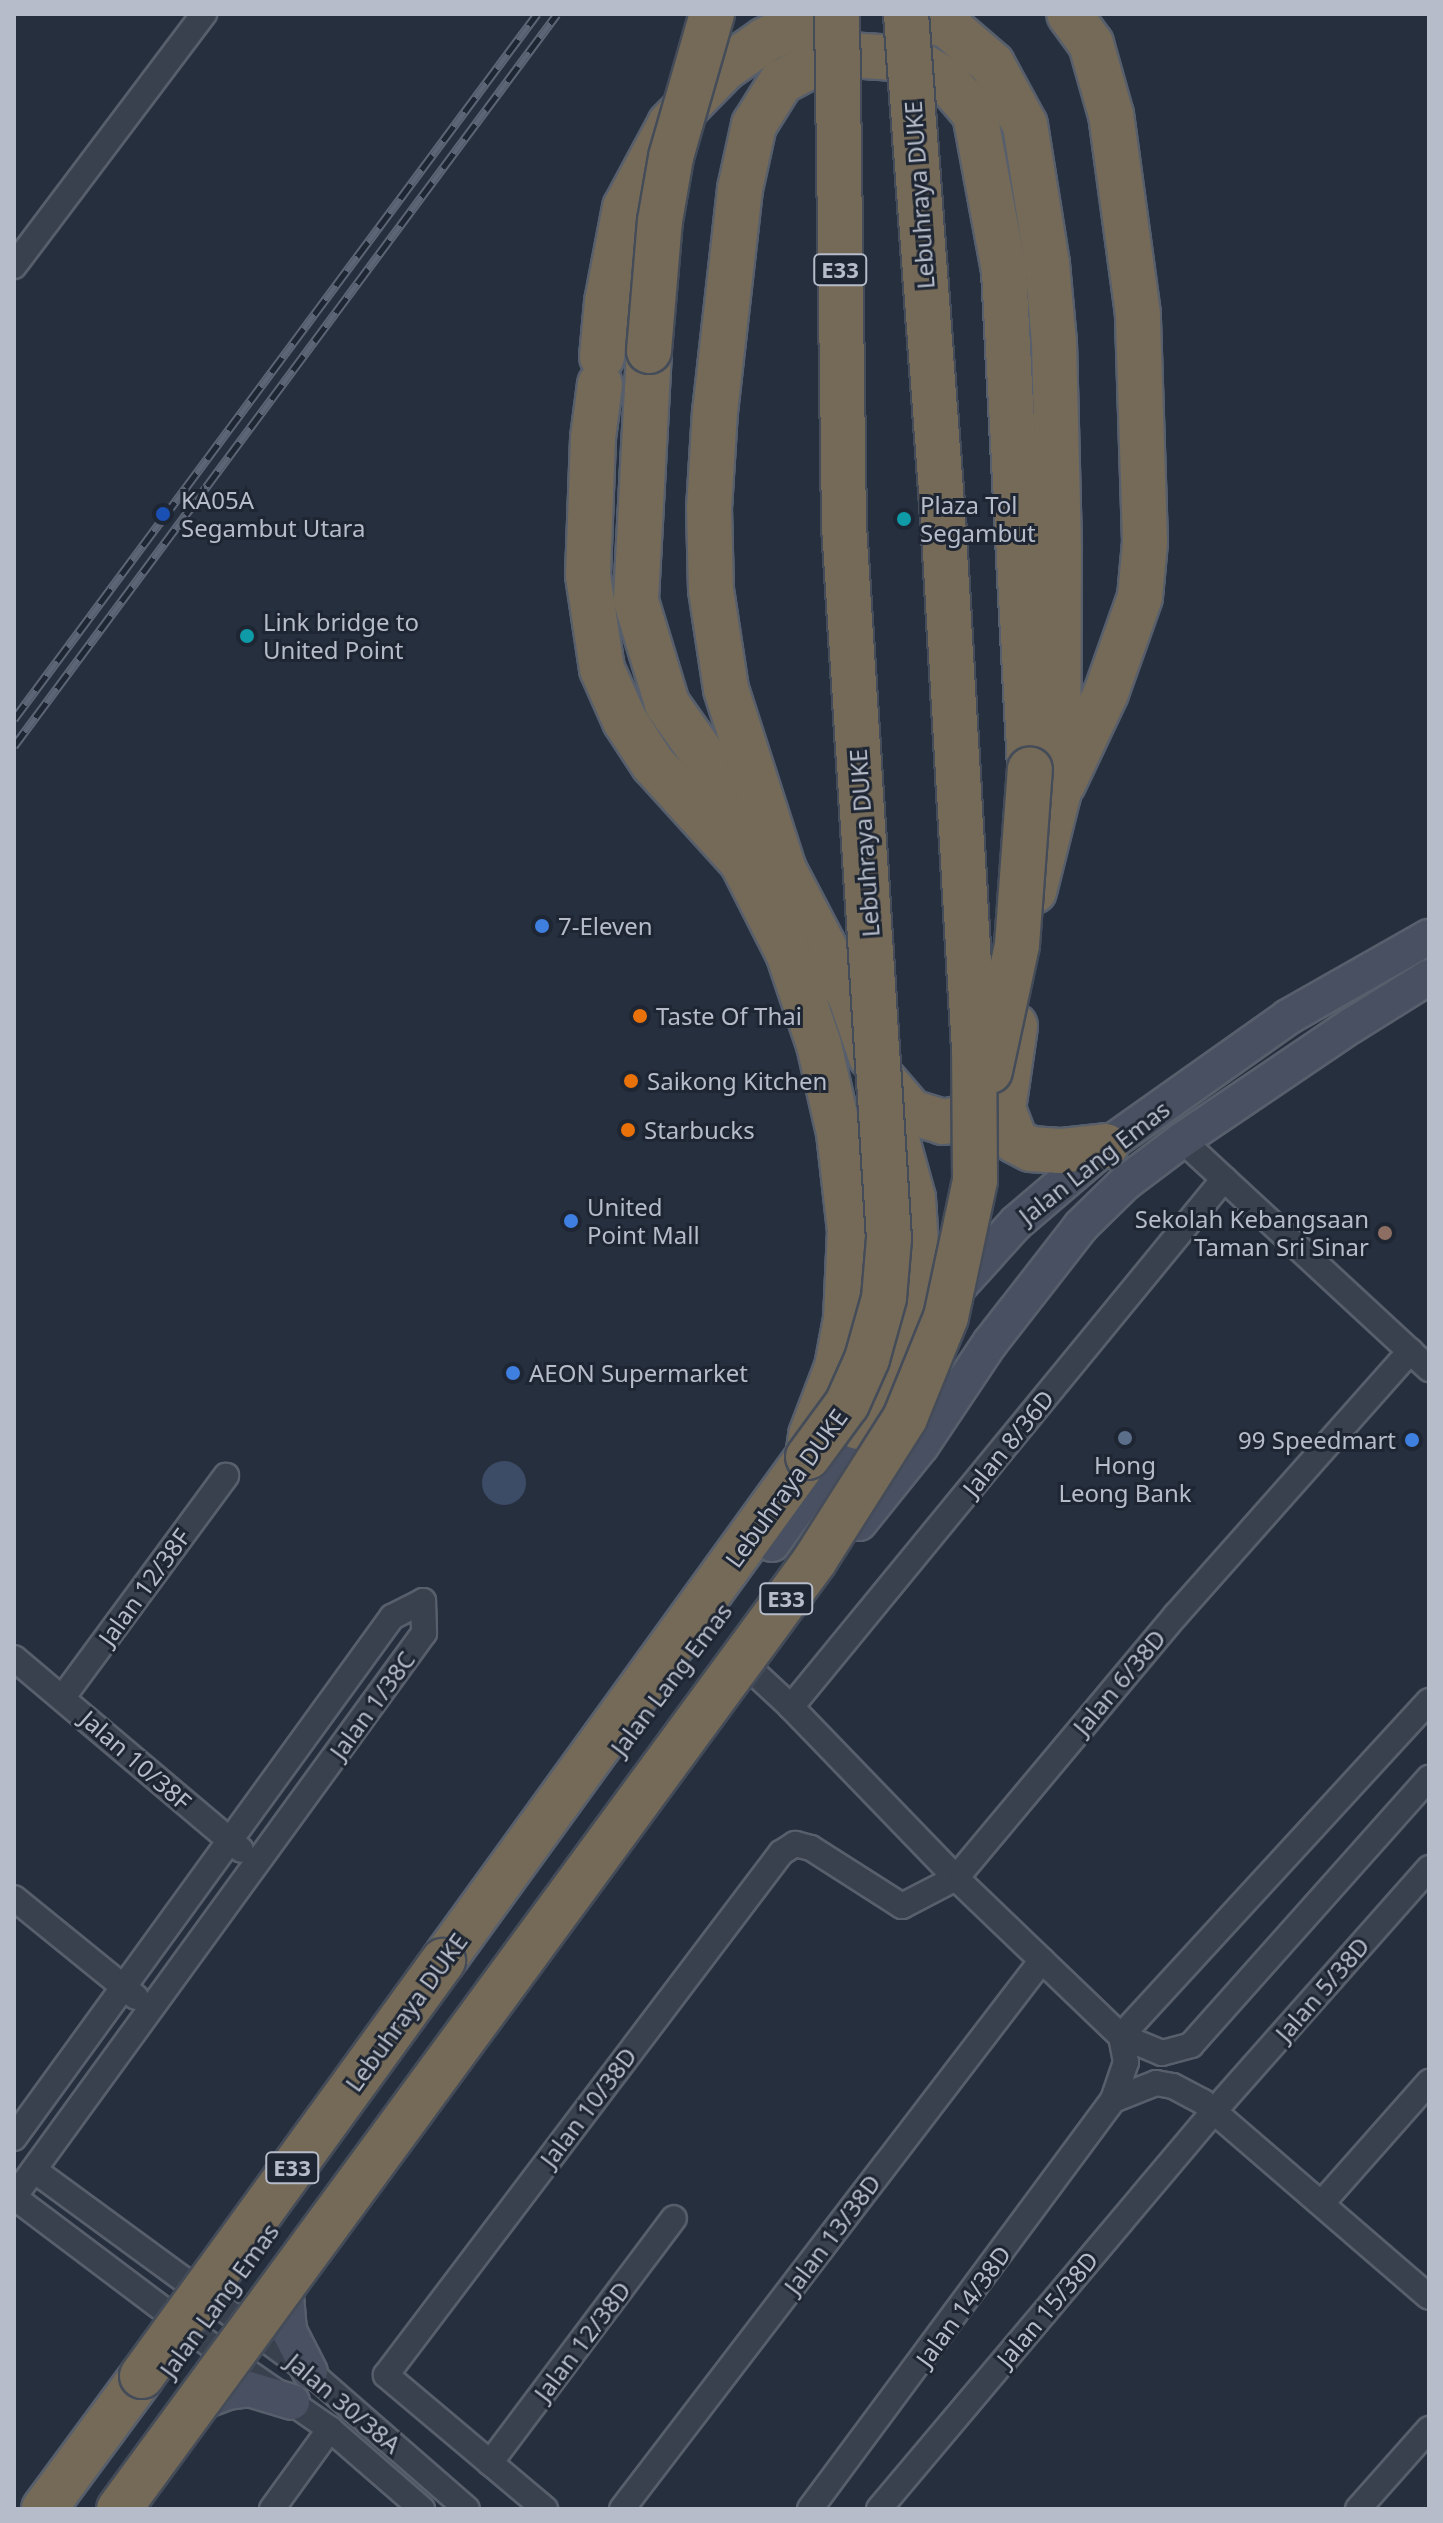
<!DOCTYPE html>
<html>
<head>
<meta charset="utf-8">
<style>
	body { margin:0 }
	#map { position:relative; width:1443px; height:2523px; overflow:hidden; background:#262f3e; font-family:"Noto Sans",sans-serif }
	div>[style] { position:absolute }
	.water>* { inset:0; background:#3c4b66 }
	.round { border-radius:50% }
	.roads { filter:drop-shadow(2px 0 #585f6c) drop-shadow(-2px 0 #585f6c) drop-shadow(0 2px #585f6c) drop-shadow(0 -2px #585f6c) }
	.street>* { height:24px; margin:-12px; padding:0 12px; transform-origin:12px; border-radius:12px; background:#3a414e }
	.secondary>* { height:34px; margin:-17px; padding:0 17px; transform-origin:17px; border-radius:17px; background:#485061 }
	.highway>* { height:44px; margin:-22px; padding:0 22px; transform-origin:22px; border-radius:22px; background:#746a57 }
	.rail>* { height:9px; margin-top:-4.5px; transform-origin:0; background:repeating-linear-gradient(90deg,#1f2633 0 18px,#5c6575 0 36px); box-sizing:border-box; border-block:2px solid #5c6575 }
	.bridges { filter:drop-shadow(2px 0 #454c59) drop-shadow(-2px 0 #454c59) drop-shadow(0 2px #454c59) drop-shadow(0 -2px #454c59) }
	.highway-bridge>* { height:44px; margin:-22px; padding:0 22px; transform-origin:22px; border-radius:22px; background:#746a57 }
	.dots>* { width:22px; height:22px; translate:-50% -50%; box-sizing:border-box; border:4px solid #1f2633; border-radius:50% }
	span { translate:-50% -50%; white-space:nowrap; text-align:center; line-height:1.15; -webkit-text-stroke:6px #1f2633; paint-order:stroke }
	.shield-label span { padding:2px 6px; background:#1f2633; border:2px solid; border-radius:6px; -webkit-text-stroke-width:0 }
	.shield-label { font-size:22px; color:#b6bcc9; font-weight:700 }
	.street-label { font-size:24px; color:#b6bcc9 }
	.poi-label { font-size:24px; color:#b6bcc9 }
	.left { translate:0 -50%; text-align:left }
	.right { translate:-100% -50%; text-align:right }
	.frame { position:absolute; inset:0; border:16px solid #b6bcc9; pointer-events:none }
</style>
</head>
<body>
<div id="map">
	<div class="water">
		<i class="round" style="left:482px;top:1461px;width:44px;height:44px"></i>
	</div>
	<div class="roads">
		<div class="street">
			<i style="left:14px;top:266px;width:316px;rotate:-53deg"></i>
			<i style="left:1182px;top:1140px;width:337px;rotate:42.8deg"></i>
			<i style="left:14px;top:1658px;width:297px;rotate:40.2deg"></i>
			<i style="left:748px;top:1667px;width:59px;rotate:42.9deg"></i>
			<i style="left:791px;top:1707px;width:238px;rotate:46deg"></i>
			<i style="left:956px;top:1878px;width:228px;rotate:43.8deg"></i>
			<i style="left:1121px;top:2036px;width:44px;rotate:22.5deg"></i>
			<i style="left:1162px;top:2053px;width:30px;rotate:-15deg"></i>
			<i style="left:1191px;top:2045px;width:358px;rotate:-48.3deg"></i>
			<i style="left:63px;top:1697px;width:275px;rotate:-53.6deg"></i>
			<i style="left:791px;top:1707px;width:683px;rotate:-50.65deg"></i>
			<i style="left:14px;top:1898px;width:157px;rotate:39.1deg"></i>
			<i style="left:1121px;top:2036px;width:455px;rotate:-47.4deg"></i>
			<i style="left:1113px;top:2100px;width:46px;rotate:-21.6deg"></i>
			<i style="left:1156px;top:2083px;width:17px;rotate:10deg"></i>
			<i style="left:1173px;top:2086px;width:34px;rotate:28deg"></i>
			<i style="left:1203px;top:2102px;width:298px;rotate:40.8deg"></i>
			<i style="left:14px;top:2138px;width:644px;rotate:-54.04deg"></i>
			<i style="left:392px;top:1617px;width:35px;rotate:-27deg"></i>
			<i style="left:423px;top:1601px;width:32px;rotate:88deg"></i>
			<i style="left:424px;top:1633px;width:697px;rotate:126.02deg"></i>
			<i style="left:34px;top:2170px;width:342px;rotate:36.2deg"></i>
			<i style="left:310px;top:2372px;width:208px;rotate:41.1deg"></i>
			<i style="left:14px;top:2197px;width:269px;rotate:37deg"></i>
			<i style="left:229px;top:2359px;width:123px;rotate:34.7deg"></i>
			<i style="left:330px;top:2429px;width:122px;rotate:41deg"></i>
			<i style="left:1322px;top:2203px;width:162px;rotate:-48.5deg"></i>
			<i style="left:490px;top:2463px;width:306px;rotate:-53.1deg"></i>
			<i style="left:272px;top:2509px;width:99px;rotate:-54.1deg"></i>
			<i style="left:545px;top:2509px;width:208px;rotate:-139.9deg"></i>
			<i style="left:386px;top:2375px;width:655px;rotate:-52.89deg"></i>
			<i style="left:781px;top:1853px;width:17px;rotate:-33deg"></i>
			<i style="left:795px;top:1844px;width:16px;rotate:14deg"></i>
			<i style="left:811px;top:1848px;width:108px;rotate:32.5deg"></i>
			<i style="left:902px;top:1906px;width:61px;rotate:-27.4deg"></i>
			<i style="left:956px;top:1878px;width:343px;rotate:-50.1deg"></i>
			<i style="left:1176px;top:1615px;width:353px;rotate:-48.4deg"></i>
			<i style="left:622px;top:2509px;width:691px;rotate:-52.58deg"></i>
			<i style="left:810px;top:2509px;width:509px;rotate:-53.47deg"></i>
			<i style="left:1113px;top:2100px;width:40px;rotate:-71.1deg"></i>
			<i style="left:1126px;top:2062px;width:26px;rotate:-101deg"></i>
			<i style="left:879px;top:2509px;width:522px;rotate:-49.9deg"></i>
			<i style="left:1215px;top:2110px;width:323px;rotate:-48.5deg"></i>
			<i style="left:1358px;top:2509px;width:107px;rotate:-48.4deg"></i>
		</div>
		<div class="secondary">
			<i style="left:949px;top:1297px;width:100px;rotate:-47.8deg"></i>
			<i style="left:1016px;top:1223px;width:118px;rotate:-40.5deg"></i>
			<i style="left:1106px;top:1146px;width:223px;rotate:-35.3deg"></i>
			<i style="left:1288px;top:1017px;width:162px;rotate:-29.6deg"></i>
			<i style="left:859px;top:1523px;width:99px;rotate:-51.2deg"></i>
			<i style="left:921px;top:1446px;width:124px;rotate:-56.2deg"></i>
			<i style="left:990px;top:1343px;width:148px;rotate:-52.1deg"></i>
			<i style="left:1081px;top:1226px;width:62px;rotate:-44.3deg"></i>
			<i style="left:1125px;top:1183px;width:71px;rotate:-37deg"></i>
			<i style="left:1182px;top:1140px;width:205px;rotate:-34.1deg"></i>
			<i style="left:1352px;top:1025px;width:91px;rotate:-31.9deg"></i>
			<i style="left:772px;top:1544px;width:171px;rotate:-54.3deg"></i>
			<i style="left:285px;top:2285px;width:46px;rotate:85deg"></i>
			<i style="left:289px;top:2331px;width:46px;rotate:62.9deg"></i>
			<i style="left:192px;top:2412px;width:19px;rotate:-39deg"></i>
			<i style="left:207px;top:2400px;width:22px;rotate:-21deg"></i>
			<i style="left:228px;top:2392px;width:21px;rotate:-8deg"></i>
			<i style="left:249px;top:2389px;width:45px;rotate:16.8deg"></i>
		</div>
		<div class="highway">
			<i style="left:915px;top:14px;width:36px;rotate:21deg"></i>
			<i style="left:949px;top:27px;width:57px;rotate:40.7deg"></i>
			<i style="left:992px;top:64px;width:69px;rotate:61.6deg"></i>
			<i style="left:1025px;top:125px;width:141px;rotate:81deg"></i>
			<i style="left:1047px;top:264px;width:78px;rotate:84.9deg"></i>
			<i style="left:1054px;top:342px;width:208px;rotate:88.6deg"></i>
			<i style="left:1059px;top:550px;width:245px;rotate:90.2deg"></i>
			<i style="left:1058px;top:795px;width:99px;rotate:104deg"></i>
			<i style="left:649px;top:351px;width:250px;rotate:93deg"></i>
			<i style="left:636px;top:601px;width:108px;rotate:73.2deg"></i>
			<i style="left:667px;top:704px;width:203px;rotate:54.8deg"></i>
			<i style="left:784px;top:870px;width:144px;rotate:62.4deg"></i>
			<i style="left:851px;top:998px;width:62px;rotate:71.3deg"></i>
			<i style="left:602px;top:357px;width:55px;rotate:-84.8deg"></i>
			<i style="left:607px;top:302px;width:96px;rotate:-79.2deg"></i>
			<i style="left:625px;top:208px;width:95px;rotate:-61.8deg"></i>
			<i style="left:670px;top:124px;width:78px;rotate:-45.5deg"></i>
			<i style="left:725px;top:68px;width:49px;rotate:-35deg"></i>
			<i style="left:765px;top:40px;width:61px;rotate:-25.3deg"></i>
			<i style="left:1063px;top:784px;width:101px;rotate:-64.7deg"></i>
			<i style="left:1106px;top:693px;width:102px;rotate:-70.5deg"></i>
			<i style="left:1140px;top:597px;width:55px;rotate:-84.8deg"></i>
			<i style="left:1145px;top:542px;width:228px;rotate:-91.8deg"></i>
			<i style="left:1138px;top:314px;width:201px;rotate:-97.7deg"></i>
			<i style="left:1111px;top:115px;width:74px;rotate:-105.7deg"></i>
			<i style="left:1091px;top:44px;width:37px;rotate:-126deg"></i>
			<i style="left:784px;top:870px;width:190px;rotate:-107.8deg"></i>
			<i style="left:726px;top:689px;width:100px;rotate:-98.6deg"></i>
			<i style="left:711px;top:590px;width:81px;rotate:-91.4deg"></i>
			<i style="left:709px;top:509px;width:97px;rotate:-86.5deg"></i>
			<i style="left:715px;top:412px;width:224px;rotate:-83.6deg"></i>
			<i style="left:740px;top:189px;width:66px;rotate:-77.7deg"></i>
			<i style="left:754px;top:125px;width:51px;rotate:-57.9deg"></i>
			<i style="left:781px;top:82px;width:59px;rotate:-28.3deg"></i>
			<i style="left:833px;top:54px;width:78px;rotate:3.7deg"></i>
			<i style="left:911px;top:59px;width:41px;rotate:31deg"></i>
			<i style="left:946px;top:80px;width:45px;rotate:49.5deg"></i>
			<i style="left:975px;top:114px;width:160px;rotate:79.5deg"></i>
			<i style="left:1004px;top:271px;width:499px;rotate:87deg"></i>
			<i style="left:1015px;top:1026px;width:84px;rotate:98.2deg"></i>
			<i style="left:1003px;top:1109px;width:34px;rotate:69deg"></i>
			<i style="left:1015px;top:1141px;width:18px;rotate:27deg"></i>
			<i style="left:1031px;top:1149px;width:29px;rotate:4deg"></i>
			<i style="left:1060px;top:1151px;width:46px;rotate:-6.2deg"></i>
			<i style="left:881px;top:1077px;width:46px;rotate:49.4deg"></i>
			<i style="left:911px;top:1112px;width:34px;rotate:17deg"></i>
			<i style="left:943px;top:1122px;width:30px;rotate:-12deg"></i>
			<i style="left:972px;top:1116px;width:19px;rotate:-32deg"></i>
			<i style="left:988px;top:1106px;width:22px;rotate:-58deg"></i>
			<i style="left:858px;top:1427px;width:97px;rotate:-66.9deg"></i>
			<i style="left:896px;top:1338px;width:48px;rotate:-73.1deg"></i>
			<i style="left:910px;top:1292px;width:46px;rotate:-82.6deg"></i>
			<i style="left:916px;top:1246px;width:48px;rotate:-93.6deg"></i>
			<i style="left:913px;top:1198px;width:83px;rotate:-105.4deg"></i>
			<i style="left:443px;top:1961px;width:622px;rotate:-54.09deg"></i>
			<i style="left:808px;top:1457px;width:22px;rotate:-82deg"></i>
			<i style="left:811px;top:1435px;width:73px;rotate:-69.1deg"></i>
			<i style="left:837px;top:1367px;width:49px;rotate:-79.4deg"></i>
			<i style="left:846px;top:1319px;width:88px;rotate:-87.4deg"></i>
			<i style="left:850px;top:1231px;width:99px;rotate:-96.4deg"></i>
			<i style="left:839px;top:1133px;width:90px;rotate:-102.8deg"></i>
			<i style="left:819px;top:1045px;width:97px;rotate:-108.6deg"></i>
			<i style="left:788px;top:953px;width:102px;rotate:-116.8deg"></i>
			<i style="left:742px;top:862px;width:132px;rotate:-132.2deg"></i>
			<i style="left:653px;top:764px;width:51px;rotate:-123.1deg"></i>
			<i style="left:625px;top:721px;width:57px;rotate:-113.9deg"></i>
			<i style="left:602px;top:669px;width:95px;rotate:-98.5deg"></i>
			<i style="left:588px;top:575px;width:137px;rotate:-87.9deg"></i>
			<i style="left:593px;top:438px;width:54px;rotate:-82.6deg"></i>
			<i style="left:44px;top:2509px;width:165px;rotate:-53.6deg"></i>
		</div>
	</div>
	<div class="rail">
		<i style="left:14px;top:719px;width:878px;rotate:-53.43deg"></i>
		<i style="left:14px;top:746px;width:911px;rotate:-53.43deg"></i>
	</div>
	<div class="bridges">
		<div class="highway-bridge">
			<i style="left:649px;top:351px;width:130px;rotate:-85.2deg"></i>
			<i style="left:660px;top:221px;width:65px;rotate:-80.2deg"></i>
			<i style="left:671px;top:157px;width:149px;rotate:-74deg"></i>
			<i style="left:990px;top:1071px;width:129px;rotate:-77.9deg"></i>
			<i style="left:1017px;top:945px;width:176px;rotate:-85.8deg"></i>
			<i style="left:808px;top:1457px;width:66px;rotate:-53.7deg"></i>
			<i style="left:847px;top:1404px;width:49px;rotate:-66deg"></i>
			<i style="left:867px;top:1359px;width:63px;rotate:-74.4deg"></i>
			<i style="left:884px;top:1298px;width:59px;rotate:-85.2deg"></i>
			<i style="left:889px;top:1239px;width:714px;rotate:-93.61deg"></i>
			<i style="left:844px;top:526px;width:512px;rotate:-90.78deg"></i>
			<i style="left:142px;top:2376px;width:513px;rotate:-54.05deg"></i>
			<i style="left:119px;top:2509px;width:1177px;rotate:-53.74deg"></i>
			<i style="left:815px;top:1560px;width:168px;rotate:-57.6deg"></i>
			<i style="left:905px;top:1418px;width:109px;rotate:-67.9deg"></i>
			<i style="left:946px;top:1317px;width:140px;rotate:-78deg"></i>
			<i style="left:975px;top:1180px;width:130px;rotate:-90.4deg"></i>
			<i style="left:974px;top:1050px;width:533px;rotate:-93.33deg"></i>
			<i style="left:943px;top:518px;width:505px;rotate:-94.2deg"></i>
		</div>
	</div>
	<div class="dots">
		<i style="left:163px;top:514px;background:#1a4fb4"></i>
		<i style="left:904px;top:519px;background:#0f9aa8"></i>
		<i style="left:247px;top:636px;background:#0f9aa8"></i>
		<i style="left:542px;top:926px;background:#3f7fe0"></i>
		<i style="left:640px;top:1016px;background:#e8710a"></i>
		<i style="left:631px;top:1081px;background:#e8710a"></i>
		<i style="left:628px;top:1130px;background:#e8710a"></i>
		<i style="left:571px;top:1221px;background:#3f7fe0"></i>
		<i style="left:1385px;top:1233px;background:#8d6e63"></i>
		<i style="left:513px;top:1373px;background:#3f7fe0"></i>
		<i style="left:1125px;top:1438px;background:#5c6f8a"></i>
		<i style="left:1412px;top:1440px;background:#3f7fe0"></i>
	</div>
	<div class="shield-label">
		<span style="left:840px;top:270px">E33</span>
		<span style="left:786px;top:1599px">E33</span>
		<span style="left:292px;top:2168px">E33</span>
	</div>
	<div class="street-label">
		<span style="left:919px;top:195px;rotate:-94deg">Lebuhraya DUKE</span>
		<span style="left:864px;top:843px;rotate:-94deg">Lebuhraya DUKE</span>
		<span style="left:1094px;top:1162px;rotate:-38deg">Jalan Lang Emas</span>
		<span style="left:1008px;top:1443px;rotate:-51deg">Jalan 8/36D</span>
		<span style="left:786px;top:1488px;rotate:-54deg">Lebuhraya DUKE</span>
		<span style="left:144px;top:1587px;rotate:-54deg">Jalan 12/38F</span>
		<span style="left:671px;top:1679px;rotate:-53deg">Jalan Lang Emas</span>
		<span style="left:1119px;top:1682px;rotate:-50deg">Jalan 6/38D</span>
		<span style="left:372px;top:1705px;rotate:-54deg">Jalan 1/38C</span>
		<span style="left:136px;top:1760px;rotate:41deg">Jalan 10/38F</span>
		<span style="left:1322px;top:1989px;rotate:-49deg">Jalan 5/38D</span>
		<span style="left:406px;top:2012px;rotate:-54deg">Lebuhraya DUKE</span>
		<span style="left:588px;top:2107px;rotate:-53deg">Jalan 10/38D</span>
		<span style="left:832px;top:2234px;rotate:-53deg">Jalan 13/38D</span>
		<span style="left:219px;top:2300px;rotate:-54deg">Jalan Lang Emas</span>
		<span style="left:963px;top:2306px;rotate:-54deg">Jalan 14/38D</span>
		<span style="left:1047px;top:2309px;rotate:-50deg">Jalan 15/38D</span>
		<span style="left:582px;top:2341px;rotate:-53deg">Jalan 12/38D</span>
		<span style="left:344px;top:2403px;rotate:40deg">Jalan 30/38A</span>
	</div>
	<div class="poi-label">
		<span class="left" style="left:181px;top:514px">KA05A<br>Segambut Utara</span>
		<span class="left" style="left:920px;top:519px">Plaza Tol<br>Segambut</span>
		<span class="left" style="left:263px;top:636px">Link bridge to<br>United Point</span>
		<span class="left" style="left:558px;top:926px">7-Eleven</span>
		<span class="left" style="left:656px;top:1016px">Taste Of Thai</span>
		<span class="left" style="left:647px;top:1081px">Saikong Kitchen</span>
		<span class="left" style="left:644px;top:1130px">Starbucks</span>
		<span class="left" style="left:587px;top:1221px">United<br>Point Mall</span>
		<span class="right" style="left:1369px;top:1233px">Sekolah Kebangsaan<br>Taman Sri Sinar</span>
		<span class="left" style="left:529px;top:1373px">AEON Supermarket</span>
		<span class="right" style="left:1396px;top:1440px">99 Speedmart</span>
		<span style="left:1125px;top:1479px">Hong<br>Leong Bank</span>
	</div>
	<div class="frame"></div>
</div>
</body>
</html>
